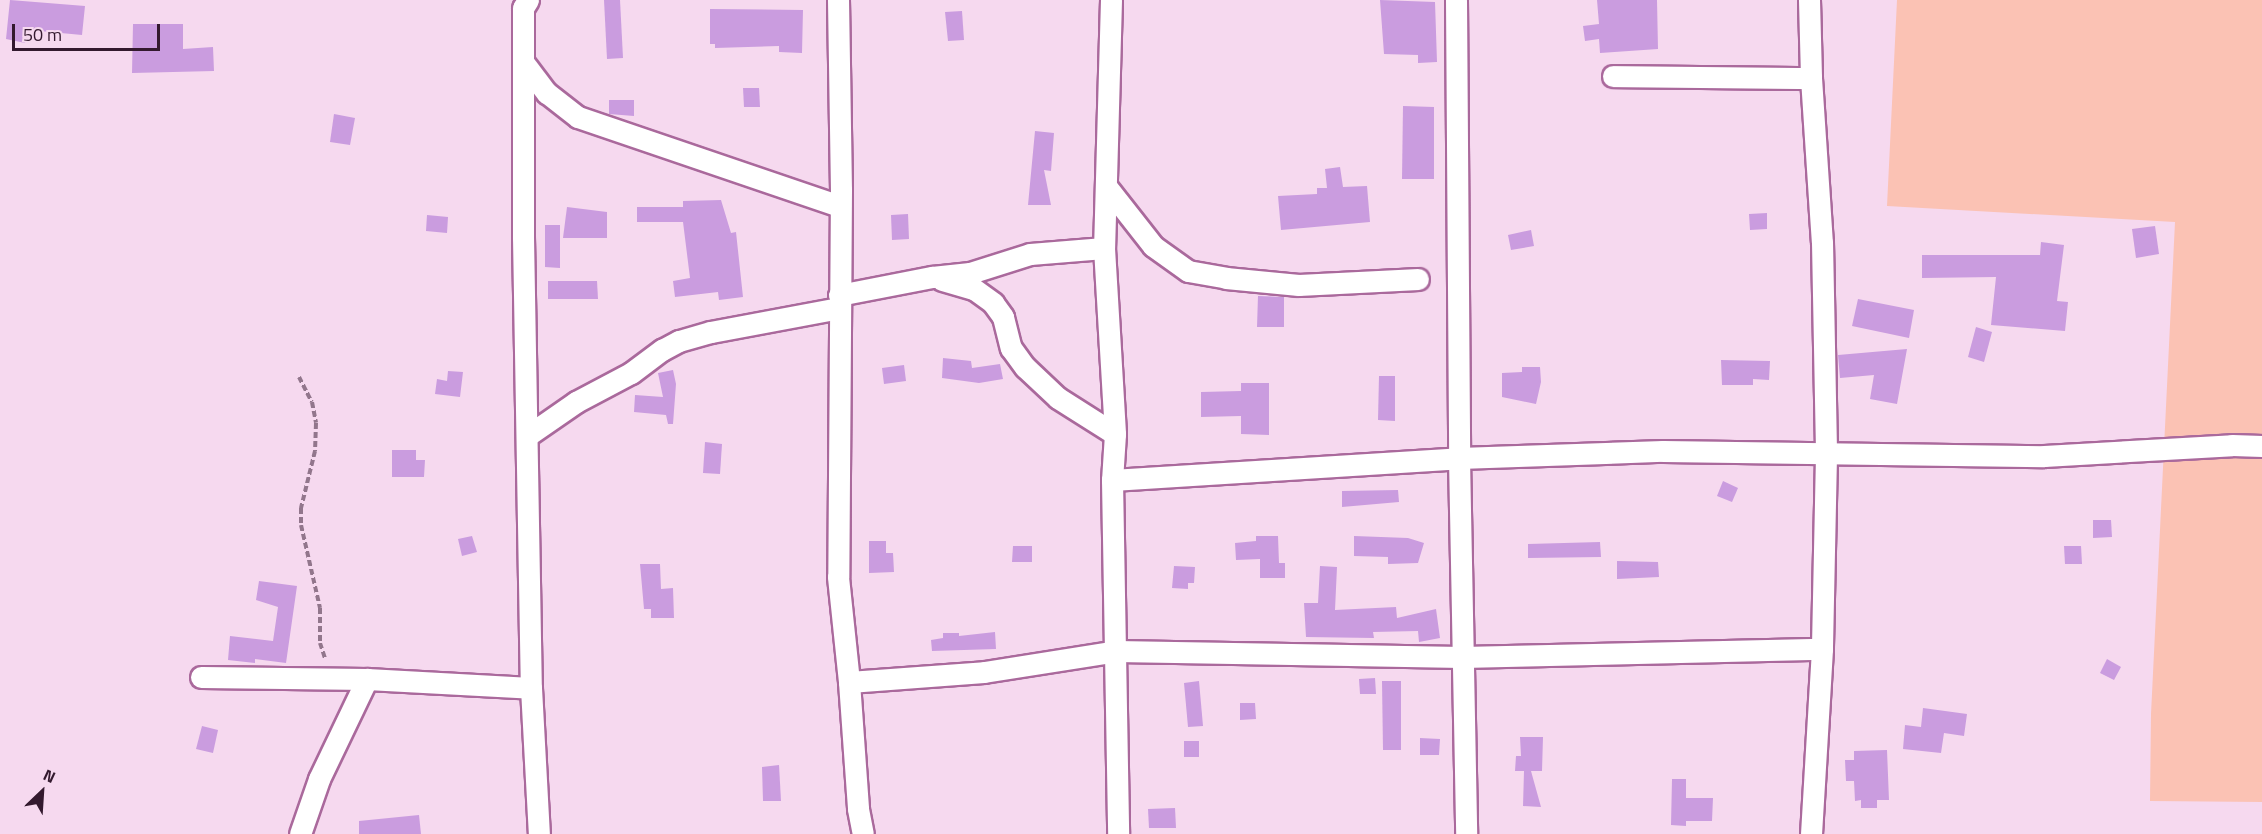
<!DOCTYPE html>
<html>
<head>
<meta charset="utf-8">
<style>
	body { margin:0 }
	#map { position:relative; width:2262px; height:834px; overflow:hidden; background:#f6d9ef; font-family:"Titillium Web",sans-serif }
	div>[style] { position:absolute }
	.green>* { inset:0; background:#fbc2b4 }
	.building>* { inset:0; background:#ca9cdf }
	.path>* { height:4px; margin-top:-2px; transform-origin:0; background:repeating-linear-gradient(90deg,#92768c 0 6px,transparent 0 9px) }
	.roads { filter:drop-shadow(2px 0 #aa699c) drop-shadow(-2px 0 #aa699c) drop-shadow(0 2px #aa699c) drop-shadow(0 -2px #aa699c) }
	.street>* { height:21px; margin:-10.5px; padding:0 10.5px; transform-origin:10.5px; border-radius:10.5px; background:#fff }
	span { translate:-50% -50%; white-space:nowrap; text-align:center; line-height:1.15; -webkit-text-stroke:6px #f6d9ef; paint-order:stroke }
	.north { position:absolute; left:12px; top:762px; width:60px; height:60px; -webkit-text-stroke:4px #f6d9ef; paint-order:stroke; rotate:25deg; font-size:16px; font-weight:700; line-height:24px; text-align:center; color:#33192e }
	.north::after { content:''; display:block; margin:auto; width:21px; height:27px; background:#33192e; clip-path:polygon(50% 0,100% 100%,50% 72%,0 100%) }
	.scale { position:absolute; left:12px; top:24px; width:148px; height:27px; box-sizing:border-box; border:3px solid #33192e; border-top:0; padding-left:8px; font-size:18px; line-height:21px; white-space:nowrap; color:#33192e; -webkit-text-stroke:4px #f6d9ef; paint-order:stroke }
</style>
</head>
<body>
<div id="map">
	<div class="green">
		<i style="clip-path:polygon(1897px 0,2262px 0,2262px 802px,2150px 801px,2151px 714px,2175px 222px,1887px 206px)"></i>
	</div>
	<div class="building">
		<i style="clip-path:polygon(10px 0,85px 6px,82px 35px,29px 30px,25px 43px,6px 39px)"></i>
		<i style="clip-path:polygon(604px 0,620px 0,623px 58px,607px 59px)"></i>
		<i style="clip-path:polygon(1380px 0,1435px 2px,1437px 62px,1418px 63px,1418px 55px,1384px 54px)"></i>
		<i style="clip-path:polygon(1597px 0,1657px 0,1658px 49px,1600px 53px,1599px 39px,1585px 41px,1583px 26px,1599px 24px)"></i>
		<i style="clip-path:polygon(710px 9px,803px 10px,802px 53px,779px 52px,779px 46px,715px 48px,715px 44px,710px 44px)"></i>
		<i style="clip-path:polygon(962px 11px,964px 40px,948px 41px,945px 12px)"></i>
		<i style="clip-path:polygon(133px 24px,183px 24px,183px 49px,213px 47px,214px 71px,132px 73px)"></i>
		<i style="clip-path:polygon(743px 88px,759px 88px,760px 107px,744px 107px)"></i>
		<i style="clip-path:polygon(609px 100px,634px 100px,634px 116px,609px 114px)"></i>
		<i style="clip-path:polygon(1403px 106px,1434px 107px,1434px 179px,1402px 179px)"></i>
		<i style="clip-path:polygon(334px 114px,355px 118px,350px 145px,330px 142px)"></i>
		<i style="clip-path:polygon(1035px 131px,1054px 133px,1051px 171px,1044px 170px,1051px 205px,1028px 205px)"></i>
		<i style="clip-path:polygon(1340px 167px,1343px 187px,1367px 186px,1370px 222px,1281px 230px,1278px 196px,1317px 194px,1317px 188px,1327px 188px,1325px 169px)"></i>
		<i style="clip-path:polygon(721px 200px,731px 233px,736px 232px,743px 297px,719px 300px,718px 292px,675px 297px,673px 281px,690px 278px,683px 222px,637px 222px,637px 207px,683px 207px,683px 201px)"></i>
		<i style="clip-path:polygon(567px 207px,607px 212px,607px 238px,563px 238px)"></i>
		<i style="clip-path:polygon(1767px 213px,1767px 229px,1750px 230px,1749px 214px)"></i>
		<i style="clip-path:polygon(908px 214px,909px 239px,892px 240px,891px 215px)"></i>
		<i style="clip-path:polygon(427px 215px,448px 217px,447px 233px,426px 231px)"></i>
		<i style="clip-path:polygon(545px 225px,560px 225px,560px 268px,545px 267px)"></i>
		<i style="clip-path:polygon(2155px 226px,2159px 254px,2136px 258px,2132px 229px)"></i>
		<i style="clip-path:polygon(1531px 230px,1534px 246px,1511px 250px,1508px 235px)"></i>
		<i style="clip-path:polygon(2041px 242px,2064px 245px,2057px 301px,2068px 302px,2065px 331px,1991px 325px,1996px 277px,1922px 278px,1922px 255px,2040px 255px)"></i>
		<i style="clip-path:polygon(548px 281px,597px 281px,598px 299px,548px 299px)"></i>
		<i style="clip-path:polygon(1258px 296px,1284px 297px,1284px 327px,1257px 327px)"></i>
		<i style="clip-path:polygon(1858px 299px,1914px 310px,1909px 338px,1852px 326px)"></i>
		<i style="clip-path:polygon(1976px 327px,1992px 332px,1984px 362px,1968px 357px)"></i>
		<i style="clip-path:polygon(1907px 349px,1897px 404px,1870px 399px,1874px 375px,1840px 378px,1838px 355px)"></i>
		<i style="clip-path:polygon(943px 358px,971px 361px,972px 368px,1000px 364px,1003px 379px,979px 383px,942px 378px)"></i>
		<i style="clip-path:polygon(1721px 360px,1770px 361px,1769px 380px,1753px 379px,1753px 385px,1722px 385px)"></i>
		<i style="clip-path:polygon(904px 365px,906px 381px,884px 384px,882px 368px)"></i>
		<i style="clip-path:polygon(1522px 367px,1540px 367px,1541px 382px,1536px 404px,1502px 397px,1502px 373px,1522px 372px)"></i>
		<i style="clip-path:polygon(673px 370px,676px 384px,673px 424px,668px 424px,666px 415px,634px 412px,635px 395px,663px 397px,658px 373px)"></i>
		<i style="clip-path:polygon(448px 371px,463px 372px,460px 397px,435px 394px,437px 379px,447px 381px)"></i>
		<i style="clip-path:polygon(1379px 376px,1395px 376px,1395px 421px,1378px 420px)"></i>
		<i style="clip-path:polygon(1241px 383px,1269px 383px,1269px 435px,1241px 434px,1241px 416px,1201px 417px,1201px 392px,1241px 391px)"></i>
		<i style="clip-path:polygon(705px 442px,722px 444px,720px 474px,703px 473px)"></i>
		<i style="clip-path:polygon(392px 450px,416px 450px,416px 460px,425px 460px,424px 477px,392px 477px)"></i>
		<i style="clip-path:polygon(1723px 481px,1738px 488px,1732px 502px,1717px 496px)"></i>
		<i style="clip-path:polygon(1398px 490px,1399px 502px,1342px 507px,1342px 491px)"></i>
		<i style="clip-path:polygon(2093px 520px,2111px 520px,2112px 537px,2093px 538px)"></i>
		<i style="clip-path:polygon(472px 536px,477px 552px,462px 556px,458px 539px)"></i>
		<i style="clip-path:polygon(1256px 536px,1278px 536px,1279px 563px,1285px 563px,1285px 578px,1260px 578px,1260px 559px,1236px 560px,1235px 543px,1256px 541px)"></i>
		<i style="clip-path:polygon(1354px 536px,1408px 538px,1424px 543px,1418px 563px,1388px 564px,1388px 557px,1354px 556px)"></i>
		<i style="clip-path:polygon(869px 541px,886px 541px,886px 553px,893px 553px,894px 572px,869px 573px)"></i>
		<i style="clip-path:polygon(1600px 542px,1601px 557px,1528px 558px,1528px 544px)"></i>
		<i style="clip-path:polygon(1013px 546px,1032px 546px,1032px 562px,1012px 562px)"></i>
		<i style="clip-path:polygon(2064px 546px,2081px 546px,2082px 564px,2065px 564px)"></i>
		<i style="clip-path:polygon(1617px 561px,1658px 562px,1659px 577px,1617px 579px)"></i>
		<i style="clip-path:polygon(640px 564px,660px 564px,661px 589px,673px 588px,674px 618px,651px 618px,651px 609px,644px 609px)"></i>
		<i style="clip-path:polygon(1174px 566px,1195px 567px,1194px 583px,1188px 583px,1188px 589px,1172px 588px)"></i>
		<i style="clip-path:polygon(1320px 566px,1337px 567px,1335px 610px,1396px 607px,1397px 618px,1436px 609px,1440px 638px,1419px 642px,1418px 631px,1373px 632px,1374px 638px,1306px 637px,1304px 603px,1318px 603px)"></i>
		<i style="clip-path:polygon(259px 581px,297px 586px,286px 663px,255px 659px,255px 663px,228px 660px,230px 636px,273px 641px,278px 607px,256px 600px)"></i>
		<i style="clip-path:polygon(995px 632px,996px 649px,932px 651px,931px 640px,943px 638px,943px 633px,959px 633px,959px 636px)"></i>
		<i style="clip-path:polygon(2107px 659px,2121px 667px,2114px 680px,2100px 673px)"></i>
		<i style="clip-path:polygon(1375px 678px,1376px 694px,1360px 694px,1359px 679px)"></i>
		<i style="clip-path:polygon(1199px 681px,1203px 726px,1188px 727px,1184px 683px)"></i>
		<i style="clip-path:polygon(1382px 681px,1401px 681px,1401px 750px,1383px 750px)"></i>
		<i style="clip-path:polygon(1240px 703px,1255px 703px,1256px 719px,1240px 720px)"></i>
		<i style="clip-path:polygon(1923px 708px,1967px 714px,1964px 736px,1944px 733px,1941px 753px,1903px 749px,1905px 725px,1921px 727px)"></i>
		<i style="clip-path:polygon(202px 726px,218px 730px,213px 753px,196px 749px)"></i>
		<i style="clip-path:polygon(1520px 737px,1543px 737px,1542px 771px,1531px 771px,1541px 807px,1523px 806px,1524px 771px,1515px 771px,1516px 756px,1521px 756px)"></i>
		<i style="clip-path:polygon(1420px 738px,1440px 739px,1439px 755px,1420px 755px)"></i>
		<i style="clip-path:polygon(1184px 741px,1199px 741px,1199px 757px,1184px 757px)"></i>
		<i style="clip-path:polygon(1887px 750px,1889px 800px,1877px 800px,1877px 808px,1861px 808px,1861px 800px,1855px 801px,1854px 781px,1846px 781px,1845px 760px,1854px 760px,1854px 751px)"></i>
		<i style="clip-path:polygon(779px 765px,781px 801px,763px 801px,762px 767px)"></i>
		<i style="clip-path:polygon(1672px 779px,1686px 779px,1686px 798px,1713px 798px,1712px 821px,1686px 821px,1686px 826px,1671px 825px)"></i>
		<i style="clip-path:polygon(1175px 808px,1176px 828px,1149px 828px,1148px 809px)"></i>
		<i style="clip-path:polygon(419px 815px,421px 834px,359px 834px,359px 821px)"></i>
	</div>
	<div class="path">
		<i style="left:299px;top:377px;width:28px;rotate:63deg"></i>
		<i style="left:312px;top:402px;width:21px;rotate:79deg"></i>
		<i style="left:316px;top:423px;width:28px;rotate:92deg"></i>
		<i style="left:315px;top:451px;width:59px;rotate:103.8deg"></i>
		<i style="left:301px;top:508px;width:17px;rotate:90deg"></i>
		<i style="left:301px;top:525px;width:85px;rotate:77.1deg"></i>
		<i style="left:320px;top:608px;width:35px;rotate:90deg"></i>
		<i style="left:320px;top:643px;width:16px;rotate:72deg"></i>
	</div>
	<div class="roads">
		<div class="street">
			<i style="left:528px;top:0;width:9px;rotate:122deg"></i>
			<i style="left:523px;top:8px;width:229px;rotate:90deg"></i>
			<i style="left:523px;top:237px;width:451px;rotate:89deg"></i>
			<i style="left:531px;top:688px;width:146px;rotate:86.9deg"></i>
			<i style="left:838px;top:0;width:190px;rotate:89.1deg"></i>
			<i style="left:841px;top:190px;width:387px;rotate:90.4deg"></i>
			<i style="left:838px;top:577px;width:106px;rotate:84deg"></i>
			<i style="left:849px;top:682px;width:127px;rotate:85.9deg"></i>
			<i style="left:858px;top:809px;width:25px;rotate:79deg"></i>
			<i style="left:1111px;top:0;width:248px;rotate:91.6deg"></i>
			<i style="left:1104px;top:248px;width:186px;rotate:86.6deg"></i>
			<i style="left:1115px;top:434px;width:46px;rotate:93.7deg"></i>
			<i style="left:1112px;top:480px;width:354px;rotate:89deg"></i>
			<i style="left:1456px;top:0;width:458px;rotate:89.6deg"></i>
			<i style="left:1459px;top:458px;width:376px;rotate:88.9deg"></i>
			<i style="left:1809px;top:0;width:78px;rotate:88.5deg"></i>
			<i style="left:1811px;top:78px;width:164px;rotate:86.2deg"></i>
			<i style="left:1822px;top:242px;width:213px;rotate:88.9deg"></i>
			<i style="left:1826px;top:455px;width:194px;rotate:91.2deg"></i>
			<i style="left:1822px;top:649px;width:185px;rotate:93.4deg"></i>
			<i style="left:524px;top:63px;width:38px;rotate:53deg"></i>
			<i style="left:547px;top:93px;width:39px;rotate:38deg"></i>
			<i style="left:578px;top:117px;width:277px;rotate:18.8deg"></i>
			<i style="left:1613px;top:76px;width:198px;rotate:0.6deg"></i>
			<i style="left:1106px;top:186px;width:76px;rotate:51.9deg"></i>
			<i style="left:1153px;top:246px;width:43px;rotate:35.5deg"></i>
			<i style="left:1188px;top:271px;width:39px;rotate:10deg"></i>
			<i style="left:1226px;top:278px;width:73px;rotate:5.5deg"></i>
			<i style="left:1299px;top:285px;width:119px;rotate:-2.9deg"></i>
			<i style="left:942px;top:280px;width:33px;rotate:16deg"></i>
			<i style="left:974px;top:289px;width:24px;rotate:36deg"></i>
			<i style="left:993px;top:303px;width:17px;rotate:54deg"></i>
			<i style="left:1003px;top:317px;width:32px;rotate:76deg"></i>
			<i style="left:1011px;top:348px;width:24px;rotate:54deg"></i>
			<i style="left:1025px;top:367px;width:45px;rotate:43.2deg"></i>
			<i style="left:1058px;top:398px;width:67px;rotate:32.3deg"></i>
			<i style="left:839px;top:295px;width:95px;rotate:-11deg"></i>
			<i style="left:932px;top:277px;width:38px;rotate:-6deg"></i>
			<i style="left:970px;top:273px;width:63px;rotate:-17.6deg"></i>
			<i style="left:1030px;top:254px;width:74px;rotate:-4.6deg"></i>
			<i style="left:527px;top:436px;width:60px;rotate:-34.8deg"></i>
			<i style="left:576px;top:402px;width:62px;rotate:-27.8deg"></i>
			<i style="left:631px;top:373px;width:39px;rotate:-37deg"></i>
			<i style="left:662px;top:350px;width:19px;rotate:-28deg"></i>
			<i style="left:679px;top:341px;width:33px;rotate:-16deg"></i>
			<i style="left:711px;top:332px;width:130px;rotate:-10.6deg"></i>
			<i style="left:1112px;top:480px;width:348px;rotate:-3.6deg"></i>
			<i style="left:1459px;top:458px;width:204px;rotate:-2deg"></i>
			<i style="left:1663px;top:451px;width:381px;rotate:0.8deg"></i>
			<i style="left:2044px;top:456px;width:188px;rotate:-3.3deg"></i>
			<i style="left:2232px;top:445px;width:30px;rotate:2deg"></i>
			<i style="left:201px;top:677px;width:166px;rotate:0.7deg"></i>
			<i style="left:367px;top:679px;width:164px;rotate:3.1deg"></i>
			<i style="left:849px;top:682px;width:135px;rotate:-4.2deg"></i>
			<i style="left:984px;top:672px;width:134px;rotate:-9deg"></i>
			<i style="left:1116px;top:651px;width:346px;rotate:1deg"></i>
			<i style="left:1462px;top:657px;width:360px;rotate:-1.3deg"></i>
			<i style="left:300px;top:834px;width:58px;rotate:-70.9deg"></i>
			<i style="left:319px;top:779px;width:111px;rotate:-64.4deg"></i>
		</div>
	</div>
	<div class="north">N</div>
	<div class="scale">50 m</div>
</div>
</body>
</html>
